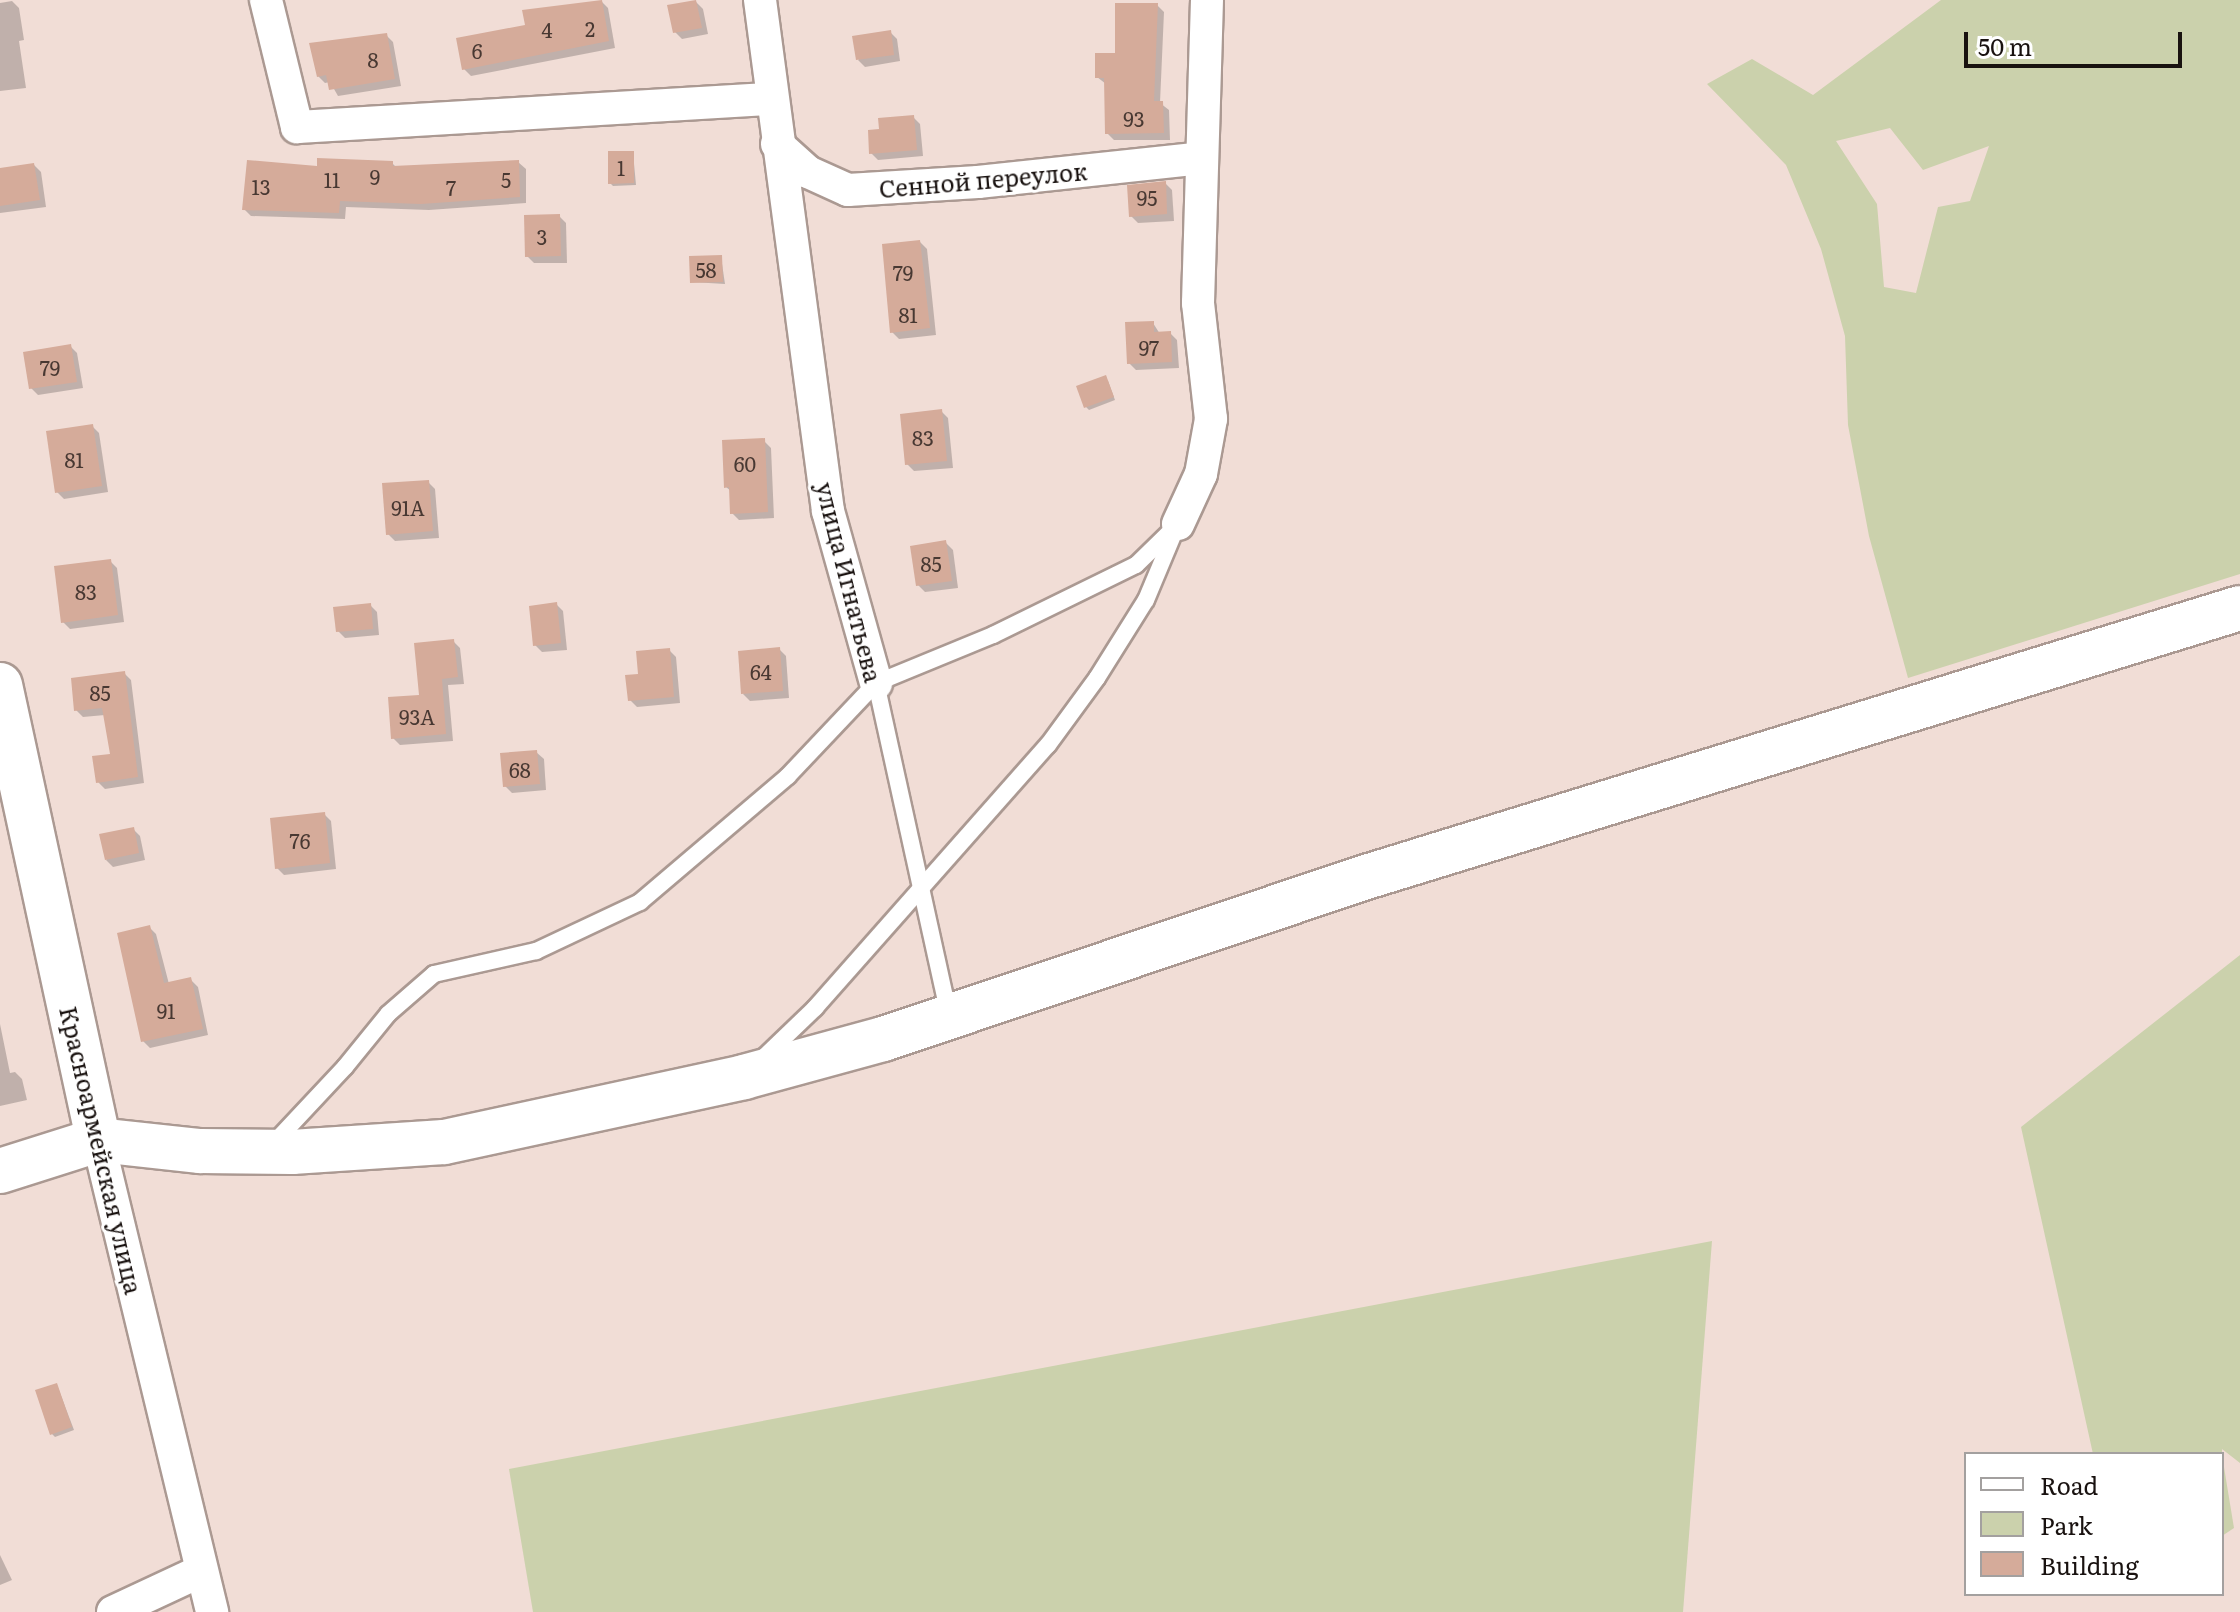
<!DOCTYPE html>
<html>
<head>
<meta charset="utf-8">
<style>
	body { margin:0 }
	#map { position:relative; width:2240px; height:1612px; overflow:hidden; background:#f1ddd6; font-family:Literata,serif }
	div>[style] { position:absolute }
	.green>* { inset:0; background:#cbd1ac }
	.shadow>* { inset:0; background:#0003 }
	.building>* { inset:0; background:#d5ab9a }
	.roads { filter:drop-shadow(2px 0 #ab9992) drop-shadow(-2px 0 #ab9992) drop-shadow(0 2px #ab9992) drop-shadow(0 -2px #ab9992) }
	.lane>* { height:16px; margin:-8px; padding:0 8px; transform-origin:8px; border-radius:8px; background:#fff }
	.street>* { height:32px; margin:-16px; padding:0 16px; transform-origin:16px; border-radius:16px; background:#fff }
	.secondary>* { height:44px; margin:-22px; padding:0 22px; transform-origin:22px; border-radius:22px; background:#fff }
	span { translate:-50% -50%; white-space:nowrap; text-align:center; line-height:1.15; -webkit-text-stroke:6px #fff; paint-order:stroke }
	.number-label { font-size:20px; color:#483832 }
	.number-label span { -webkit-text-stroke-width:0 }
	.street-label { font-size:24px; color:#191210 }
	.legend { position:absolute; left:1964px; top:1452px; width:260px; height:144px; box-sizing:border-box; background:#fff; border:2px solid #a3a09f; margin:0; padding:10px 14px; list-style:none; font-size:24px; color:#191210 }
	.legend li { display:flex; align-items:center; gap:16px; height:40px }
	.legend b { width:40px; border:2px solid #a3a09f }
	.scale { position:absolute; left:1964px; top:32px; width:218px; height:36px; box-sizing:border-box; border:4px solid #191210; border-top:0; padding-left:10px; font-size:24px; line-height:28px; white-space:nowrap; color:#191210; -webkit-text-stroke:6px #fff; paint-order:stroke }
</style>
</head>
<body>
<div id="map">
	<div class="green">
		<i style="clip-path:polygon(evenodd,1941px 0,2240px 0,2240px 574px,1908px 678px,1869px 536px,1848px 425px,1845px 336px,1821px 249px,1786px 165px,1707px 84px,1752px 59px,1813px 95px,1941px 0,1890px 128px,1923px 170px,1989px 146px,1970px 201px,1938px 207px,1916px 293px,1884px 287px,1877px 204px,1836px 141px,1890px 128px)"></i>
		<i style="clip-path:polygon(2240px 955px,2240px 1463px,2222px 1449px,2222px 1454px,2093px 1454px,2021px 1127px)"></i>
		<i style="clip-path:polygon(1712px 1241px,1683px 1612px,533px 1612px,509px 1469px)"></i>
		<i style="clip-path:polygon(2222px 1455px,2234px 1528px,2222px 1536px)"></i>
	</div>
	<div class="shadow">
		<i style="clip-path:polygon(12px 1px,19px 8px,24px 40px,19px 41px,26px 88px,0 91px,0 3px)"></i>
		<i style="clip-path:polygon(601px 1px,608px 8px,615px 48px,471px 76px,464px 69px)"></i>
		<i style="clip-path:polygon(696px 2px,703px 9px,708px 34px,682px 39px,675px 32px)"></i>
		<i style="clip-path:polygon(1157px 5px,1164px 12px,1160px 103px,1169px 110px,1170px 140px,1114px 140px,1107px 133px,1106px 84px,1097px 77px)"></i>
		<i style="clip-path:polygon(890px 32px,897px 39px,900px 61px,865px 67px,858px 60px)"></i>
		<i style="clip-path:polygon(386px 35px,393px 42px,401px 86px,338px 96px,330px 82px,325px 83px,318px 76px,312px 45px)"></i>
		<i style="clip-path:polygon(913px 117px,920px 124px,923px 156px,878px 160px,871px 153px,881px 131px)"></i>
		<i style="clip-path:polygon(633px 153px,636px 185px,613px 186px,610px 183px)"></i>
		<i style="clip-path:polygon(518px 162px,526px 169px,526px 203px,429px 210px,346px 207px,345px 219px,251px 216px,244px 209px,319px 168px,392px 163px,396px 167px)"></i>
		<i style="clip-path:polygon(34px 165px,41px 172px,46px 207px,0 213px,0 170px)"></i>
		<i style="clip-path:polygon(1165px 183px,1172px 190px,1174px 221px,1138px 223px,1131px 216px)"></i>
		<i style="clip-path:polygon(559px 216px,566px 223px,567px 263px,534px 263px,527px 256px)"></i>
		<i style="clip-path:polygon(920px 242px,927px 249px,936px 335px,899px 339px,892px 332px)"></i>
		<i style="clip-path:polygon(721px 257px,725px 284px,692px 282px)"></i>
		<i style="clip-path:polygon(1153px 323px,1160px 334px,1170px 333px,1177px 340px,1179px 368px,1136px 370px,1129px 363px)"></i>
		<i style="clip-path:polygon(70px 346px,77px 353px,83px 388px,38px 395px,31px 388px)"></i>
		<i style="clip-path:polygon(1108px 381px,1115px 400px,1089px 410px,1086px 407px)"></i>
		<i style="clip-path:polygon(941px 411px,948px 418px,953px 468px,914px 471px,907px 464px)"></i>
		<i style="clip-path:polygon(92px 426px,99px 433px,108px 492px,64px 499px,57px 492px)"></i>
		<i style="clip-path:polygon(764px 441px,771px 448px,774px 518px,739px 520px,732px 513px,731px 491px,726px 487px)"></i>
		<i style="clip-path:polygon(428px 482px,435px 489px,439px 538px,395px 541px,388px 534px)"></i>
		<i style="clip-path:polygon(946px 543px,953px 550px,958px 588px,925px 592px,918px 585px)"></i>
		<i style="clip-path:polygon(110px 561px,117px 568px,124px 622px,70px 629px,63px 622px)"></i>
		<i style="clip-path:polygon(556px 604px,563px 611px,567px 650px,542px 652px,535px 645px)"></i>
		<i style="clip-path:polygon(370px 605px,377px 612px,379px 635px,345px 638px,338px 631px)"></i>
		<i style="clip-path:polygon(453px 641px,460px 648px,464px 684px,448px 685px,453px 741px,400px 745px,393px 738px)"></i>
		<i style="clip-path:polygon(779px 649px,786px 656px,789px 698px,750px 701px,743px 694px)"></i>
		<i style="clip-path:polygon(669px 650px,676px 657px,680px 703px,637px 707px,630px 700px,641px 676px)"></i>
		<i style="clip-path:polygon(124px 673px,131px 680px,144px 783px,105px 789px,98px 782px,112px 755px,105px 715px,83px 717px,76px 710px)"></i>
		<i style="clip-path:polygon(536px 752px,544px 759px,546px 790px,512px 793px,505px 786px)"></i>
		<i style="clip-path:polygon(324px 814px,331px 821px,336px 869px,284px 875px,277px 868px)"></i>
		<i style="clip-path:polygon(133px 829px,140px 836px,145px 860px,113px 867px,106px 860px)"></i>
		<i style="clip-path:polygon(149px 927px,156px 934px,169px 984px,191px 980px,198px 987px,208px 1035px,150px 1048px,143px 1041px)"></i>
		<i style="clip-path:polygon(0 1024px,10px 1073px,15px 1072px,22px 1079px,27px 1100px,0 1106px)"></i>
		<i style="clip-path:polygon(57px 1385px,74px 1430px,55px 1437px,52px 1434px)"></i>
		<i style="clip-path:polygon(0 1555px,12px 1580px,0 1585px)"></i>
	</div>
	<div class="building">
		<i style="clip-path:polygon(602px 0,609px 41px,462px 70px,456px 38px,525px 25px,522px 10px)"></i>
		<i style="clip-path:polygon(696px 0,702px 28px,673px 33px,667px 5px)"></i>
		<i style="clip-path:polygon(1115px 3px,1158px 3px,1154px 101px,1163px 101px,1164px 133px,1105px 134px,1104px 78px,1095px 78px,1095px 53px,1115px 53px)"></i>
		<i style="clip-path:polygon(891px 30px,894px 55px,856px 60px,852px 36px)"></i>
		<i style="clip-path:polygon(387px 33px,395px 79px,329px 90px,326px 75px,317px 77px,309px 43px)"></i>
		<i style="clip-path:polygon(914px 115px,917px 150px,869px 154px,868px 130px,879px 129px,878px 118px)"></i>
		<i style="clip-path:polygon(608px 151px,634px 151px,634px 183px,608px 184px)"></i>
		<i style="clip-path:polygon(317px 158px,393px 161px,393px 166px,519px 160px,520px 197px,421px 204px,340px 201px,339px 213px,242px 210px,247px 160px,317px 166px)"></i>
		<i style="clip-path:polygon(34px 163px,40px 200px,0 206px,0 168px)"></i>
		<i style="clip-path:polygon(1166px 181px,1167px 214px,1129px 217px,1127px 185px)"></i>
		<i style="clip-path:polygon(560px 214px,561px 256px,525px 257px,524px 215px)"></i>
		<i style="clip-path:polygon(920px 240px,930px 328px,890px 333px,882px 244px)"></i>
		<i style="clip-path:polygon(722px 255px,723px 282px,690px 283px,689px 256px)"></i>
		<i style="clip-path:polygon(1154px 321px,1154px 332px,1171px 331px,1172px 362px,1127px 364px,1125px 322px)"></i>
		<i style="clip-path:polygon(71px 344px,77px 382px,29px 389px,23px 352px)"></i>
		<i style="clip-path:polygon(1106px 375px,1114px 397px,1084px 408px,1076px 386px)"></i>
		<i style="clip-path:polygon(942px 409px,947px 461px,905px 465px,900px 414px)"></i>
		<i style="clip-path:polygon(93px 424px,102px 486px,55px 493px,46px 431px)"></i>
		<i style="clip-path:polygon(765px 438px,768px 512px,730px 514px,729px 487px,724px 488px,722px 440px)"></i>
		<i style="clip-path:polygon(429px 480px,433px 531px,386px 535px,382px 483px)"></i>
		<i style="clip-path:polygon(946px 540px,952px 581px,916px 586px,910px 546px)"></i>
		<i style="clip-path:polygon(111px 559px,118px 615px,61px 623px,54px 566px)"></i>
		<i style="clip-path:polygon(557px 602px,561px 643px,533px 646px,529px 606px)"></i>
		<i style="clip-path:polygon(371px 603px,373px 629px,336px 632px,333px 607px)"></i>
		<i style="clip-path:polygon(454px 639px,458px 677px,442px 679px,446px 734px,391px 739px,388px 697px,419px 695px,414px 643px)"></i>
		<i style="clip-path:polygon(780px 647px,783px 691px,741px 694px,738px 651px)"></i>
		<i style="clip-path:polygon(670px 648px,674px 697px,628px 701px,625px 675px,638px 674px,636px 651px)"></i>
		<i style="clip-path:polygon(125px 671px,138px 777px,96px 783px,92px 756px,110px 754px,102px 708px,74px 711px,71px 678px)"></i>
		<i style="clip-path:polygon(537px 750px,540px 784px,503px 787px,500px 753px)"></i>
		<i style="clip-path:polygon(325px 812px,330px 863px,275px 869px,270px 818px)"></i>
		<i style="clip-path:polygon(134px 827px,139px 853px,105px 860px,99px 834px)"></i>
		<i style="clip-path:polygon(150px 925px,164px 983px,191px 977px,203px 1029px,141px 1042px,117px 933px)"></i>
		<i style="clip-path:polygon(57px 1383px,72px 1427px,50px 1435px,35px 1390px)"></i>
	</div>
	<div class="roads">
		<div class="lane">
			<i style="left:876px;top:683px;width:339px;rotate:77.6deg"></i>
			<i style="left:762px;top:1059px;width:74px;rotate:-43.9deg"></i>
			<i style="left:815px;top:1008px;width:351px;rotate:-48.5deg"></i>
			<i style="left:1048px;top:745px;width:83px;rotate:-53.8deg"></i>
			<i style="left:1097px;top:678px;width:92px;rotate:-57.9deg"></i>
			<i style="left:1146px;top:600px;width:73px;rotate:-67.3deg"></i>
			<i style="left:272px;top:1145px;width:107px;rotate:-46.9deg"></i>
			<i style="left:345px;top:1067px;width:68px;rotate:-50.9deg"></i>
			<i style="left:388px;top:1014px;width:61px;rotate:-41deg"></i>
			<i style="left:434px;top:974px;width:105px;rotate:-12.7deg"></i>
			<i style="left:536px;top:951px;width:115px;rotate:-25.2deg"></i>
			<i style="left:640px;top:902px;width:194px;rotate:-40.4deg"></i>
			<i style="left:788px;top:776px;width:128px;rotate:-46.6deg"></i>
			<i style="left:876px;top:683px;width:126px;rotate:-22.3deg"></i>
			<i style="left:993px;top:635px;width:159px;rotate:-26.1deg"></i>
			<i style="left:1136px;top:565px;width:59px;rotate:-44.3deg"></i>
		</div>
		<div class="street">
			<i style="left:266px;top:0;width:131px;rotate:76.3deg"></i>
			<i style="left:297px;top:127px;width:476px;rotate:-3.4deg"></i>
			<i style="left:760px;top:0;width:516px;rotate:82.42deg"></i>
			<i style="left:828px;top:511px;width:179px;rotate:74.4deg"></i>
			<i style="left:777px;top:144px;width:42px;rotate:42.1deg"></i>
			<i style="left:808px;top:172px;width:44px;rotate:24.2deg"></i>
			<i style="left:848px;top:190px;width:130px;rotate:-3.5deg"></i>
			<i style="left:978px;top:182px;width:225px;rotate:-6.1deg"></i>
			<i style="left:1178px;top:524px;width:55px;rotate:-65.3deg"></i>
			<i style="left:1201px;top:474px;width:56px;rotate:-79.7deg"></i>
			<i style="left:1211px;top:419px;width:117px;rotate:-96.4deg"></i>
			<i style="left:1198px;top:303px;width:303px;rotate:-88.3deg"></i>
			<i style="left:98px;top:1140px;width:486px;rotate:76.4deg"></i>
			<i style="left:113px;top:1612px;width:97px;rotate:-25deg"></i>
		</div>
		<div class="secondary">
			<i style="left:0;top:685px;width:465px;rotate:77.8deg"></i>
			<i style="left:0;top:1171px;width:103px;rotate:-17.6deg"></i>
			<i style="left:98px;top:1140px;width:103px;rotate:6.2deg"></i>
			<i style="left:200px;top:1151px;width:92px;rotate:0.6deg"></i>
			<i style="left:292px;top:1152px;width:152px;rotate:-3.8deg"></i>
			<i style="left:444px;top:1142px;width:307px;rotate:-12.2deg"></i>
			<i style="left:744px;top:1077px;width:144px;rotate:-15.3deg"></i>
			<i style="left:883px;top:1039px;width:509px;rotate:-18.54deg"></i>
			<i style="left:1366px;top:877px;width:914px;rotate:-17.11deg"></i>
		</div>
	</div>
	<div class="number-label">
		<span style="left:590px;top:28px">2</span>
		<span style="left:547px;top:29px">4</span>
		<span style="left:477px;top:50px">6</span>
		<span style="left:373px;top:59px">8</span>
		<span style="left:1134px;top:118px">93</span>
		<span style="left:621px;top:167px">1</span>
		<span style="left:375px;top:176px">9</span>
		<span style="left:332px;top:179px">11</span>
		<span style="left:506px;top:179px">5</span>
		<span style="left:261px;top:186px">13</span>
		<span style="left:451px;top:187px">7</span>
		<span style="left:1147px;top:197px">95</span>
		<span style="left:542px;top:236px">3</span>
		<span style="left:706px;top:269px">58</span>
		<span style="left:903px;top:272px">79</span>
		<span style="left:908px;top:314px">81</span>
		<span style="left:1149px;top:347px">97</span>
		<span style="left:50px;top:367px">79</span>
		<span style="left:923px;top:437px">83</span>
		<span style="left:74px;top:459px">81</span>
		<span style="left:745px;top:463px">60</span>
		<span style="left:408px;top:507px">91А</span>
		<span style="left:931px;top:563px">85</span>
		<span style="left:86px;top:591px">83</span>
		<span style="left:761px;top:671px">64</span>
		<span style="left:100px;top:692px">85</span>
		<span style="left:417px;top:716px">93А</span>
		<span style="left:520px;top:769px">68</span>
		<span style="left:300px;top:840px">76</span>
		<span style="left:166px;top:1010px">91</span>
	</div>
	<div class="street-label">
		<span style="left:983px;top:179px;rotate:-5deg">Сенной переулок</span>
		<span style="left:850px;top:582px;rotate:76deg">улица Игнатьева</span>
		<span style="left:102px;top:1150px;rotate:77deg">Красноармейская улица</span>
	</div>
	<ul class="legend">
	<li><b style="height:10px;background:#fff"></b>Road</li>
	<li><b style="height:22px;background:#cbd1ac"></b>Park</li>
	<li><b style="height:22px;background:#d5ab9a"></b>Building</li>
	</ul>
	<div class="scale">50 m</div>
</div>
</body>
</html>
